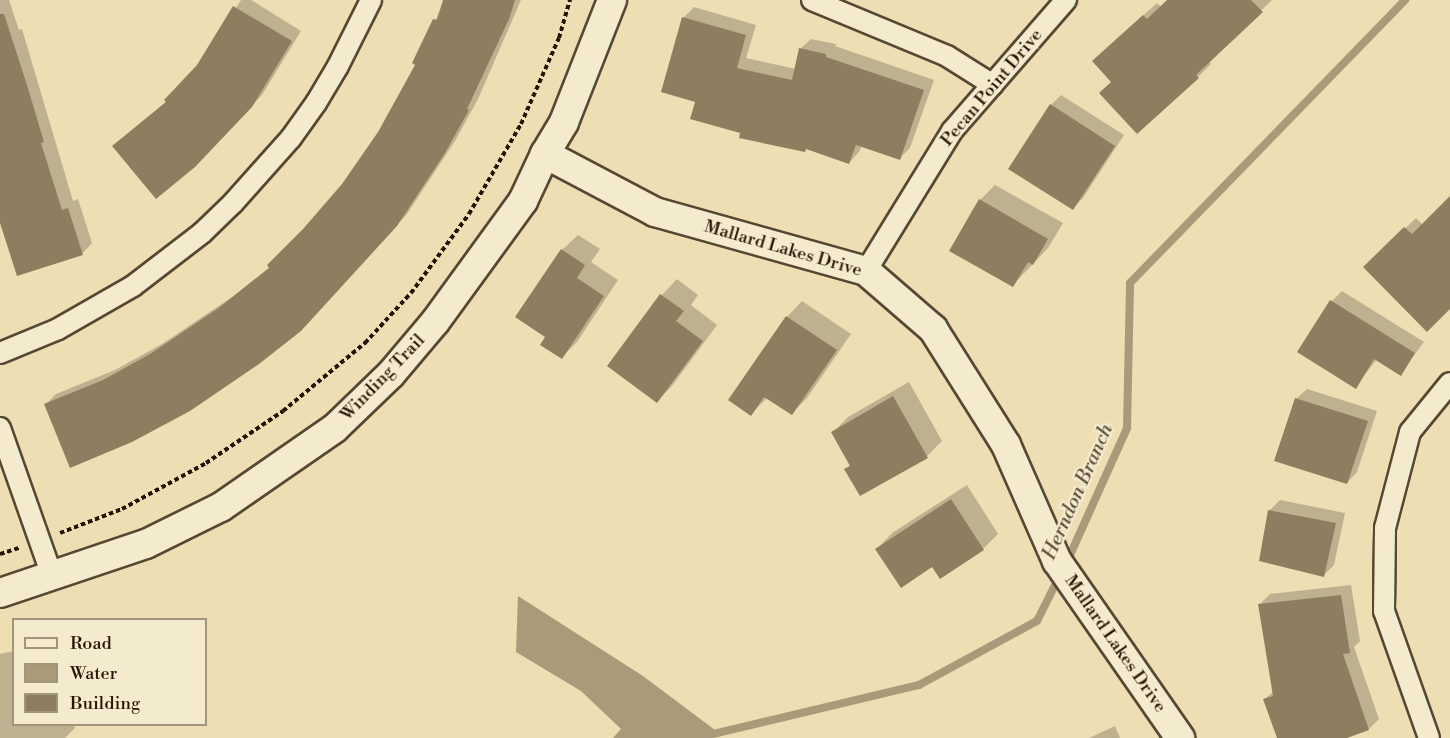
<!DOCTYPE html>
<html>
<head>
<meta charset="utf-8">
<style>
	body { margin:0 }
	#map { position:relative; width:1450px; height:738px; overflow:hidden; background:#eedeb4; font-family:"Libre Bodoni",serif }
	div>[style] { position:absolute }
	.water>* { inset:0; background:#a99a79 }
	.shadow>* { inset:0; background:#0003 }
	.stream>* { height:8px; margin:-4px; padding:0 4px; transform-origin:4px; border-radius:4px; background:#a99a79 }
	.building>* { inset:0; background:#8d7e60 }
	.path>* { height:4px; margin-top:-2px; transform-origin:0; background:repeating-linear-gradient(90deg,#241606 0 4.5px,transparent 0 7.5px) }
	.roads { filter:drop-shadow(2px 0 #564832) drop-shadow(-2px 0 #564832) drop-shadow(0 2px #564832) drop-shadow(0 -2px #564832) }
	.street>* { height:20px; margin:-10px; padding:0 10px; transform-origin:10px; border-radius:10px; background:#f4eace }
	.secondary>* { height:28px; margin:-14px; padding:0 14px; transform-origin:14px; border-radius:14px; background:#f4eace }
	span { translate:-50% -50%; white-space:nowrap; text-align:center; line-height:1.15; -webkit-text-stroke:4.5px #f4eace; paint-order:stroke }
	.street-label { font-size:18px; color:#241606 }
	.water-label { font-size:20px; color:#594b34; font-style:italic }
	.legend { position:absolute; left:12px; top:618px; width:195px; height:108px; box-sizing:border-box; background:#f4eace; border:2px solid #a1957e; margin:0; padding:8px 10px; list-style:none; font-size:18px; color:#241606 }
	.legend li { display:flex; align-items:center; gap:12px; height:30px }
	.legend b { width:30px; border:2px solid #a1957e }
</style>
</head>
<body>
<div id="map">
	<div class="water">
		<i style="clip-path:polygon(518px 596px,643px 676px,719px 733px,711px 738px,613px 738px,621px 729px,581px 691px,516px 652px)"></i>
	</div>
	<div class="shadow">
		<i style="clip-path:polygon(0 0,9px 0,19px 30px,22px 29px,73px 201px,78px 199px,92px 243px,82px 254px,0 218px)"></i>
		<i style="clip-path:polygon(241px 0,251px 0,301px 31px,262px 95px,206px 154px,114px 146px,167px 101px,198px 66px)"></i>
		<i style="clip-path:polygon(444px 0,521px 0,478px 99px,455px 141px,407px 214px,311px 318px,45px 405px,56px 394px,115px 370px,162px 344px,232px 297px,270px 267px,343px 185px,379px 133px,417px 64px)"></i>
		<i style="clip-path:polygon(1168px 0,1272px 0,1209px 61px,1211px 64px,1198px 77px,1137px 132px,1112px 81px,1107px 48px,1157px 3px,1161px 7px)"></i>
		<i style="clip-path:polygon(694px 7px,756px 25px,746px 58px,796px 69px,800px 49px,811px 39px,836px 44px,835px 46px,934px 80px,910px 148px,900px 158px,862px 145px,859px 152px,849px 163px,807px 148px,805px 150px,742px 132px,697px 100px,683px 18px)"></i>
		<i style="clip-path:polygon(1061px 95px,1124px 135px,1083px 198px,1073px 208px,1051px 105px)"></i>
		<i style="clip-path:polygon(995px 185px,1063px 223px,1048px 248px,1013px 285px,980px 200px)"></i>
		<i style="clip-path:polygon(1450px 200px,1450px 306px,1365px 267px,1416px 218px,1423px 225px)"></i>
		<i style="clip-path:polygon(578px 235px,600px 249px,591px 262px,618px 280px,577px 342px,562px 357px,562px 250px)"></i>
		<i style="clip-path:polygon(677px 279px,698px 295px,691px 305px,717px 325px,672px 386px,657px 401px,609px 366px,662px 295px)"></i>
		<i style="clip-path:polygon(1342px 291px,1424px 342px,1400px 374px,1377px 359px,1355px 387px,1332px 301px)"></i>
		<i style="clip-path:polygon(802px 301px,851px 334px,807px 398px,792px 413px,768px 397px,751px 414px,787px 317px)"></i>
		<i style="clip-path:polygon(909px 382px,942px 441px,927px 456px,846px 469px,851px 464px,833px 432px,848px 417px)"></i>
		<i style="clip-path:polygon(1307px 389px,1377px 411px,1357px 472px,1347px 483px,1296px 399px)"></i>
		<i style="clip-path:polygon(967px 485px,998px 534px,983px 549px,933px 565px,877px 549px,892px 533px)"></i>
		<i style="clip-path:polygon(1280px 500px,1345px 513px,1334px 565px,1324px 575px,1260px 559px,1270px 510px)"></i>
		<i style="clip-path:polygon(1351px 585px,1360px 641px,1354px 647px,1379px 719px,1369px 729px,1343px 738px,1278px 738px,1265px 699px,1274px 691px,1260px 604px,1270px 594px)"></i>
		<i style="clip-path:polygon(14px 651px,14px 724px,74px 724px,75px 728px,65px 738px,0 738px,0 654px)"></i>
		<i style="clip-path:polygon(1115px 726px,1120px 738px,1089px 738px)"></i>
	</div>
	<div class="stream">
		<i style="left:1066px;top:564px;width:149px;rotate:-65.8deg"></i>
		<i style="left:1127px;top:428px;width:145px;rotate:-88.8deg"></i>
		<i style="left:1130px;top:283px;width:395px;rotate:-45.8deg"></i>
		<i style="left:709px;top:735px;width:216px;rotate:-13.4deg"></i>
		<i style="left:919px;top:685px;width:134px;rotate:-28.5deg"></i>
		<i style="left:1037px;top:621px;width:49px;rotate:-63.4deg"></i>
	</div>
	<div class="building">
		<i style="clip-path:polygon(443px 0,515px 0,509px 19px,467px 109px,469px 110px,445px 153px,397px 226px,301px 331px,259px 364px,190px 411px,132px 442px,70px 468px,44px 404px,103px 380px,150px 354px,220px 307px,269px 268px,267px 265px,303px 229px,342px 184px,378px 132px,415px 65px,412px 63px,433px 19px,437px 20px)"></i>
		<i style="clip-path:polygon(1167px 0,1251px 0,1263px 12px,1196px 75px,1199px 78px,1137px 134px,1099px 93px,1111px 82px,1092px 61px,1143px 15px,1147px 19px)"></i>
		<i style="clip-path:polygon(233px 6px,292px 41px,252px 107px,195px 167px,156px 199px,112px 146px,166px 102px,164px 100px,197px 65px)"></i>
		<i style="clip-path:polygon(0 14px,4px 14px,27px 85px,44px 142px,41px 143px,62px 210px,68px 208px,83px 255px,17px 276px,0 223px)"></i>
		<i style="clip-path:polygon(682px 17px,746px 35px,737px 68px,792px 80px,799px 48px,826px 54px,826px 57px,924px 90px,900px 160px,856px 145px,849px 164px,806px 149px,805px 152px,739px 138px,740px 133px,690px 119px,695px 102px,661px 92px)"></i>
		<i style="clip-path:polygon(1050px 104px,1115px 146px,1073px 210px,1008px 169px)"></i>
		<i style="clip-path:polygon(1450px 196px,1450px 309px,1427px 332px,1363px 267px,1404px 227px,1412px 234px)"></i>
		<i style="clip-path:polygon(979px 199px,1048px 239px,1033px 265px,1028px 262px,1013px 287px,949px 251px)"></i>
		<i style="clip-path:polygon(561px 249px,585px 265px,577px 278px,604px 296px,562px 359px,540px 345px,545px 337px,515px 317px)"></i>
		<i style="clip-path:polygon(660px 294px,684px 311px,676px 321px,703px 341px,657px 403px,607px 366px)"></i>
		<i style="clip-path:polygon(1330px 300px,1415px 353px,1401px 376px,1374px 359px,1356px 389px,1297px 352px)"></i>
		<i style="clip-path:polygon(786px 316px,837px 350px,792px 415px,764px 397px,751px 416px,728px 400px)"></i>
		<i style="clip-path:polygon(893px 396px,928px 458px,860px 496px,844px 469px,850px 466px,831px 432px)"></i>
		<i style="clip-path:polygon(1295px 398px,1368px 421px,1347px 484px,1274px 461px)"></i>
		<i style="clip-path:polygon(951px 499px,984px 550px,940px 579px,932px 567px,901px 588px,875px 549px)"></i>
		<i style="clip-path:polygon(1268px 510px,1336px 523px,1324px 577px,1259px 561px)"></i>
		<i style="clip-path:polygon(1341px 595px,1350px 653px,1343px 654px,1369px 730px,1347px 738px,1277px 738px,1263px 699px,1273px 696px,1258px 604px)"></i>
	</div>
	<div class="path">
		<i style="left:60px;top:533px;width:66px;rotate:-21.2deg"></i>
		<i style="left:122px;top:509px;width:96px;rotate:-28.7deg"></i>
		<i style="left:206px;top:463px;width:93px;rotate:-34deg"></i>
		<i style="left:283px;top:411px;width:107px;rotate:-39.7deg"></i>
		<i style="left:365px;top:343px;width:68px;rotate:-47.4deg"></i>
		<i style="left:411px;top:293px;width:98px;rotate:-53.7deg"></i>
		<i style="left:469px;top:214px;width:104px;rotate:-60deg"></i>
		<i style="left:521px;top:124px;width:94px;rotate:-66.2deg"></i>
		<i style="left:559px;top:38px;width:40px;rotate:-74deg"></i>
		<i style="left:0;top:554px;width:20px;rotate:-18deg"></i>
	</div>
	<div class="roads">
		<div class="street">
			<i style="left:812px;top:0;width:146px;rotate:22.5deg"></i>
			<i style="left:947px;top:56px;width:54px;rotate:32.2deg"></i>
			<i style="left:866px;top:271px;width:164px;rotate:-58.4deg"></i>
			<i style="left:952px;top:131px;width:174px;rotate:-49deg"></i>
			<i style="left:0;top:353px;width:63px;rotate:-22.5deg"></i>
			<i style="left:58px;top:329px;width:86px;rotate:-29.8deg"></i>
			<i style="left:133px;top:286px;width:87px;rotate:-37.5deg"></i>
			<i style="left:202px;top:233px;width:43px;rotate:-44.1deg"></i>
			<i style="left:233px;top:203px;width:87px;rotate:-48.3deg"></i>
			<i style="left:291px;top:138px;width:43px;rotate:-54.5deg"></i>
			<i style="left:316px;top:103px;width:43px;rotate:-59.3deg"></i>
			<i style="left:338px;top:66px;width:74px;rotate:-63.4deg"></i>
			<i style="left:0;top:428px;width:157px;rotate:70.6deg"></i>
			<i style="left:1429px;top:738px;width:135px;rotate:-109.5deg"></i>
			<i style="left:1384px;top:611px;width:83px;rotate:-89.3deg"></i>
			<i style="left:1385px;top:528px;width:99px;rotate:-75.4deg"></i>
			<i style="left:1410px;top:432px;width:63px;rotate:-50.8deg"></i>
		</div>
		<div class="secondary">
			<i style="left:545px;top:154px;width:124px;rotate:27.8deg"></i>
			<i style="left:655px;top:212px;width:219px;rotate:15.6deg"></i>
			<i style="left:866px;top:271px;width:89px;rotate:40.9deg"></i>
			<i style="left:933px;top:329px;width:137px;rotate:57.8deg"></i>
			<i style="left:1006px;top:445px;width:127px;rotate:66.3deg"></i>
			<i style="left:1057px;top:561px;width:216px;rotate:55.2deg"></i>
			<i style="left:0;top:593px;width:154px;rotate:-18.6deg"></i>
			<i style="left:146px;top:544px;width:84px;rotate:-26.3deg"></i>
			<i style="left:221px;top:507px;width:139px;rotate:-34.7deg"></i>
			<i style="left:335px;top:428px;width:78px;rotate:-44deg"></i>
			<i style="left:391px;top:374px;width:68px;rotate:-49.8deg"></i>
			<i style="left:435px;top:322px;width:150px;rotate:-54deg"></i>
			<i style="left:523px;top:201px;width:52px;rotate:-64.9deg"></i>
			<i style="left:545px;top:154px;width:37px;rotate:-59deg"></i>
			<i style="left:564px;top:122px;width:131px;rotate:-68.5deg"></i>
		</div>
	</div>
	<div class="street-label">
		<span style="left:992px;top:88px;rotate:-50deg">Pecan Point Drive</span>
		<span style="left:783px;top:249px;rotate:16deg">Mallard Lakes Drive</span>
		<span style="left:383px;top:378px;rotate:-46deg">Winding Trail</span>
		<span style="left:1115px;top:644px;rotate:55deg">Mallard Lakes Drive</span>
	</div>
	<div class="water-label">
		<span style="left:1078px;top:492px;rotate:-66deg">Herndon Branch</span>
	</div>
	<ul class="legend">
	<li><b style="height:8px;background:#f4eace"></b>Road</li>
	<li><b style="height:16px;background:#a99a79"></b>Water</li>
	<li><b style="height:16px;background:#8d7e60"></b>Building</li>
	</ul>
</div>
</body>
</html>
